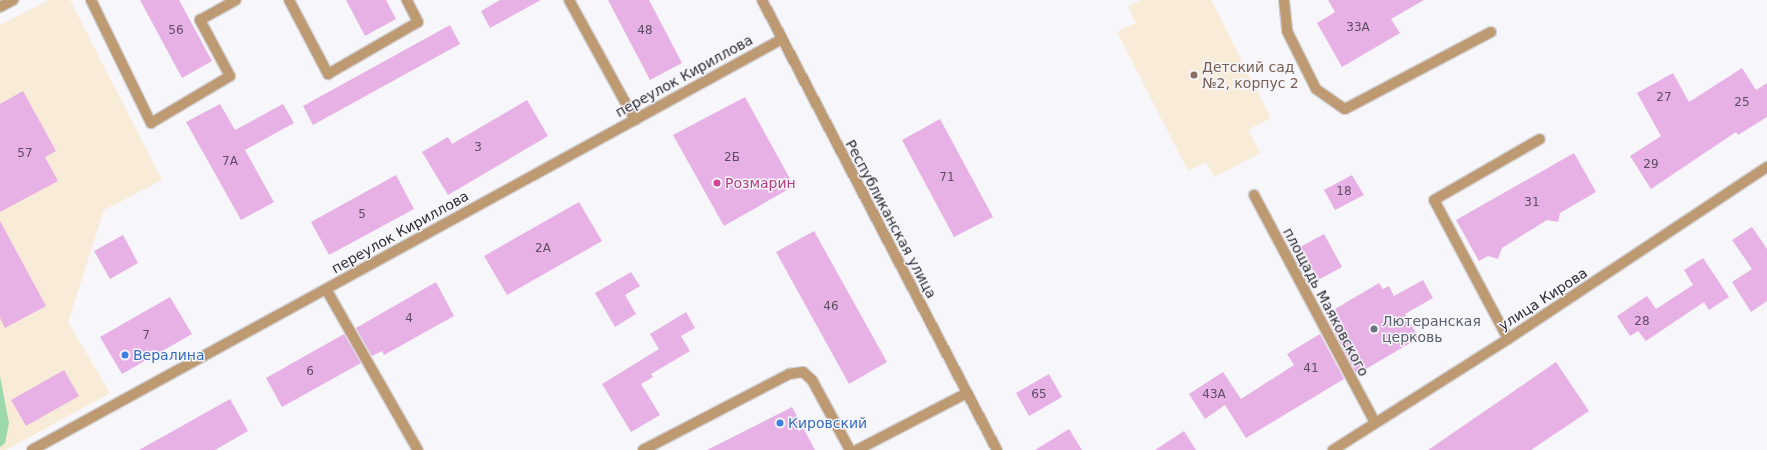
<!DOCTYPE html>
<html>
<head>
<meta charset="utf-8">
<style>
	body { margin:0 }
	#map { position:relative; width:1767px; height:450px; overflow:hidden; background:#f7f6fb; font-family:"DejaVu Sans",sans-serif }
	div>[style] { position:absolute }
	.education>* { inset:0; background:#f8ebd7 }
	.green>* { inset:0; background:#9bd8ab }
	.building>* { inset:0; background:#e8b1e6 }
	.roads { filter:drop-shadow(1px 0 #d3d2d8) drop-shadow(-1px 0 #d3d2d8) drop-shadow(0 1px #d3d2d8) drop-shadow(0 -1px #d3d2d8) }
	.minor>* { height:10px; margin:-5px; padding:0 5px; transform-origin:5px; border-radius:5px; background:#be9a72 }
	.dots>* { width:11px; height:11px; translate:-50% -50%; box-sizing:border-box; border:2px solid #f7f6fb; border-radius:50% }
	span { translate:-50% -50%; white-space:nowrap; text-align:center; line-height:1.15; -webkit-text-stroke:3px #f7f6fb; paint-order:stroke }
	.number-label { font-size:12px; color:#5c4d62 }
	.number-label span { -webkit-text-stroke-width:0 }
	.education-label { font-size:14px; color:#785e54 }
	.left { translate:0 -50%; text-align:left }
	.street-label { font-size:14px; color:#2e2c36 }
	.hotel-label { font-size:14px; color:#b23c85 }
	.worship-label { font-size:14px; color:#5b616d }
	.shop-label { font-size:14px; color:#366cbe }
</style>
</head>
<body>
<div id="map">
	<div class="education">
		<i style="clip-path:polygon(49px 0,70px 0,162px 180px,104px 210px,68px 322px,110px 393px,6px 450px,0 450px,0 25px)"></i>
		<i style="clip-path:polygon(1140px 0,1211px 0,1271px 118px,1248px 130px,1260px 153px,1214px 177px,1206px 162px,1188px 171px,1117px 32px,1136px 23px,1128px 7px)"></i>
	</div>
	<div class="green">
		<i style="clip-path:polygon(0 376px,9px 423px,5px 443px,0 447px)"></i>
	</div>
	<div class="building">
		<i style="clip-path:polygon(140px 0,179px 0,212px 61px,182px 78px)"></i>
		<i style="clip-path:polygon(346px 0,386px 0,396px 19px,365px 36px)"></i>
		<i style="clip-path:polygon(500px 0,541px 0,490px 28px,481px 11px)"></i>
		<i style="clip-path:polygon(608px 0,649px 0,682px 63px,650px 80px)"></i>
		<i style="clip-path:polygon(1328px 0,1424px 0,1391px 19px,1400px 33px,1342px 67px,1317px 23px,1335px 12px)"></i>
		<i style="clip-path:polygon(450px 25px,460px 44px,313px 125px,303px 106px)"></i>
		<i style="clip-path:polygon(1742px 68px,1756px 90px,1767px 83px,1767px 117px,1738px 135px,1736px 132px,1651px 189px,1630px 156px,1661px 136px,1637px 93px,1673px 73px,1689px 102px)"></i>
		<i style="clip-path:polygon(23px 91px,56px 151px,45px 157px,58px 181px,0 212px,0 104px)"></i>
		<i style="clip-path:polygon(745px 97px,794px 186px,724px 226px,673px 135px)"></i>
		<i style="clip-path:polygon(527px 100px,548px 136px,448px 195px,422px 152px,448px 137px,452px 144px)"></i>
		<i style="clip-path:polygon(220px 104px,235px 130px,283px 104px,294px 123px,245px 150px,274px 202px,241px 220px,186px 122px)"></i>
		<i style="clip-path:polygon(940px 119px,993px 217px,954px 237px,902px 140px)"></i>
		<i style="clip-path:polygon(1574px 153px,1596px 192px,1560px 213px,1558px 222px,1547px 220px,1502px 248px,1498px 259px,1488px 256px,1479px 261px,1456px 220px)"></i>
		<i style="clip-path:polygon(396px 175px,414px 209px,329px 255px,311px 222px)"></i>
		<i style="clip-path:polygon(1352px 175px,1364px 195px,1335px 210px,1324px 190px)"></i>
		<i style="clip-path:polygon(579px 202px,602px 241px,507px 295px,484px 256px)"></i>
		<i style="clip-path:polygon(0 221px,46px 306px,5px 328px,0 318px)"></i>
		<i style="clip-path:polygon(1752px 227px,1767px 249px,1767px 301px,1751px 312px,1732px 282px,1752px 269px,1732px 240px)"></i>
		<i style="clip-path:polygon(814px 231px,887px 362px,849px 384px,776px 252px)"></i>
		<i style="clip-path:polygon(1324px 234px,1342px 267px,1318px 280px,1300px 247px)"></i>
		<i style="clip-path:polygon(123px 235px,138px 263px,110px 279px,94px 251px)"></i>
		<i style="clip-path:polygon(1703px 258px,1729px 297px,1709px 310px,1704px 302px,1646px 341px,1638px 331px,1630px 336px,1617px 316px,1647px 296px,1656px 309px,1693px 285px,1684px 270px)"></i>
		<i style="clip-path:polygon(631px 272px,640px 286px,625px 295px,636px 314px,615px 327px,595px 293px)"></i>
		<i style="clip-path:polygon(1423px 280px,1433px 298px,1405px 314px,1419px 338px,1359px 373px,1355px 372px,1329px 321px,1338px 315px,1335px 309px,1379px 283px,1383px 289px,1389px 286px,1394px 296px)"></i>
		<i style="clip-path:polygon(436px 282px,454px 316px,384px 355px,382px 351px,372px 356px,356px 328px)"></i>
		<i style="clip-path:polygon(170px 297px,192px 334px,122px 374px,100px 337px)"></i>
		<i style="clip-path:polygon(686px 312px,695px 328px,681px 336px,690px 351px,651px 374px,653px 377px,641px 384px,660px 415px,631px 432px,602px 384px,659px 349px,650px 334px)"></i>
		<i style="clip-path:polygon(344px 334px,361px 363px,282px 407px,266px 378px)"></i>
		<i style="clip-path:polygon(1320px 334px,1344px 379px,1246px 438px,1225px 405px,1205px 419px,1189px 394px,1223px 372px,1241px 399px,1294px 365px,1287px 354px)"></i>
		<i style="clip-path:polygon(1556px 362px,1589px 411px,1531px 450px,1428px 450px)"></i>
		<i style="clip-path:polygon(64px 370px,79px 396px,26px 426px,11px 400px)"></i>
		<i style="clip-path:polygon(1049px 374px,1062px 397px,1029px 416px,1016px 393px)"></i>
		<i style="clip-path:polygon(230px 399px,248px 431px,215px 450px,139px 450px)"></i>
		<i style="clip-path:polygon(792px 407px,815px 450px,707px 450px)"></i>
		<i style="clip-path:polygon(1069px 429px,1082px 450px,1035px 450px)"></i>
		<i style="clip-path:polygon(1184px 431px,1196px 450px,1155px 450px)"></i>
	</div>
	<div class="roads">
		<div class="minor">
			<i style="left:91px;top:0;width:137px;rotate:64deg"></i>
			<i style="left:151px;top:123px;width:92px;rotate:-30.7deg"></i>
			<i style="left:230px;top:76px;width:64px;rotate:-118.2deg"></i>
			<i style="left:200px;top:20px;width:41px;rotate:-29.1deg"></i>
			<i style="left:289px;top:0;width:84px;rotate:62.2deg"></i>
			<i style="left:328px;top:74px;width:104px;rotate:-30deg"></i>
			<i style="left:418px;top:22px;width:25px;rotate:-117deg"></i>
			<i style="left:569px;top:0;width:137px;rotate:61.2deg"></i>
			<i style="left:762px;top:0;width:508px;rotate:62.43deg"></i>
			<i style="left:1284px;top:0;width:31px;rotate:84deg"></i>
			<i style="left:1287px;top:31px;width:65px;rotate:63.4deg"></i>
			<i style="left:1316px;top:89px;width:35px;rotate:35deg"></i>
			<i style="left:1345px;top:109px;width:165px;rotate:-27.8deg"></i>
			<i style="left:0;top:7px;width:15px;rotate:-28deg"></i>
			<i style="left:1254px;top:195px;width:258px;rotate:62deg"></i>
			<i style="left:326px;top:289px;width:185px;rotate:60.3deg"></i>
			<i style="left:1508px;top:339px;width:157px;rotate:-118deg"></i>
			<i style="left:1434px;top:200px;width:122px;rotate:-29.9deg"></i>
			<i style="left:32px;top:450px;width:855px;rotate:-28.72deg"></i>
			<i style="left:643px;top:450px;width:165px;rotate:-27.5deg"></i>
			<i style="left:789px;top:374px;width:14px;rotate:-8deg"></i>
			<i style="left:803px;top:372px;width:12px;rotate:42deg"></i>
			<i style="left:812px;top:380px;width:80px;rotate:61.5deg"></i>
			<i style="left:857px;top:450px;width:124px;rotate:-27.4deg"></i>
			<i style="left:1333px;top:450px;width:207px;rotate:-32.4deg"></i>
			<i style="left:1508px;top:339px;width:311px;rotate:-33.6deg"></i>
		</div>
	</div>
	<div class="dots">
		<i style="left:1194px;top:75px;background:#8d6e63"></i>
		<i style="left:717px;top:183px;background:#d1479c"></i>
		<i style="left:1374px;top:329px;background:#6b7280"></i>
		<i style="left:125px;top:355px;background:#3f7fe0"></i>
		<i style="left:780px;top:423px;background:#3f7fe0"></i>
	</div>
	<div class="number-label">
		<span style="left:1358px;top:28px">33А</span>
		<span style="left:176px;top:31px">56</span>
		<span style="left:645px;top:31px">48</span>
		<span style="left:1664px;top:98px">27</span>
		<span style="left:1742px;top:103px">25</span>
		<span style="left:478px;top:148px">3</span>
		<span style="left:25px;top:154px">57</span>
		<span style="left:732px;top:158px">2Б</span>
		<span style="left:230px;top:162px">7А</span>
		<span style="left:1651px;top:165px">29</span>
		<span style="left:947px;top:178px">71</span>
		<span style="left:1344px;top:192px">18</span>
		<span style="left:1532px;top:203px">31</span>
		<span style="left:362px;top:215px">5</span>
		<span style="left:543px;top:249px">2А</span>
		<span style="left:831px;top:307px">46</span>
		<span style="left:409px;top:319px">4</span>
		<span style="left:1642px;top:322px">28</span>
		<span style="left:146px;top:336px">7</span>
		<span style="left:1311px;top:369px">41</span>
		<span style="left:310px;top:372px">6</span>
		<span style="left:1039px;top:395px">65</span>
		<span style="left:1214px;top:395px">43А</span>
	</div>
	<div class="education-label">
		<span class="left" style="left:1202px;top:75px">Детский сад<br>№2, корпус 2</span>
	</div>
	<div class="street-label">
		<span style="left:684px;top:76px;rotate:-29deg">переулок Кириллова</span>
		<span style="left:891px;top:219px;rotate:62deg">Республиканская улица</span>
		<span style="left:400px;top:232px;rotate:-29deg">переулок Кириллова</span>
		<span style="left:1543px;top:299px;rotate:-33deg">улица Кирова</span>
		<span style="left:1326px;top:302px;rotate:62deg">площадь Маяковского</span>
	</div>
	<div class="hotel-label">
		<span class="left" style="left:725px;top:183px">Розмарин</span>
	</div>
	<div class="worship-label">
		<span class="left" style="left:1382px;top:329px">Лютеранская<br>церковь</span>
	</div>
	<div class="shop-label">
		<span class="left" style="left:133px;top:355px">Вералина</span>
		<span class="left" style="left:788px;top:423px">Кировский</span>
	</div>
</div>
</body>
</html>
